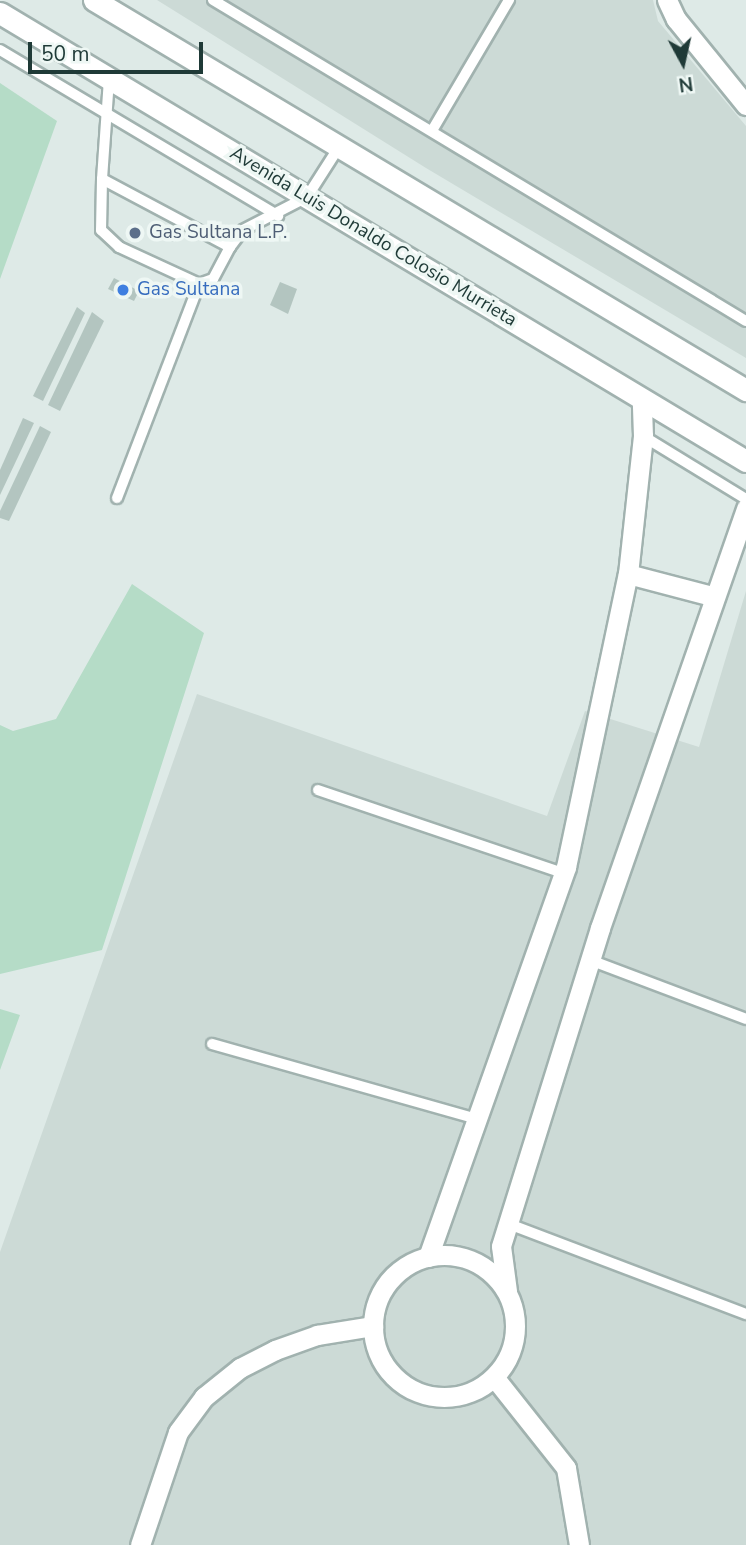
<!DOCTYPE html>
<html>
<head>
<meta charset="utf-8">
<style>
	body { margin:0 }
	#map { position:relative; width:746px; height:1545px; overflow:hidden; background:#deeae7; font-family:"Nunito Sans",sans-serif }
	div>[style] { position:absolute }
	.built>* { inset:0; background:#ccdad6 }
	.green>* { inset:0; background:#b5dcc7 }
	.building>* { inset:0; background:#b3c5c0 }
	.roads { filter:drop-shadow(2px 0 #a1b2af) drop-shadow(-2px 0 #a1b2af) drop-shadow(0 2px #a1b2af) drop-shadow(0 -2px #a1b2af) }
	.service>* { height:10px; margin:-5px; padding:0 5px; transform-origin:5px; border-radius:5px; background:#fff }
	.minor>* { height:19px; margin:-9.5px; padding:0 9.5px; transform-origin:9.5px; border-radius:9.5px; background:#fff }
	.minor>.ring { margin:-9.5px; padding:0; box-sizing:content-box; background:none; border:19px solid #fff; border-radius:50% }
	.secondary>* { height:21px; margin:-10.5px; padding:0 10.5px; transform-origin:10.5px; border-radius:10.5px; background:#fff }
	.dots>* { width:19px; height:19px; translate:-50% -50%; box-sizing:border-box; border:4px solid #eef7f4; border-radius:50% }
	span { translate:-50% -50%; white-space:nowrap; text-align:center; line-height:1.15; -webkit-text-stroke:7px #eef7f4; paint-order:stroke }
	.service-label { font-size:19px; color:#4e5e75 }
	.left { translate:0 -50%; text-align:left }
	.street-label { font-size:19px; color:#1f3a37 }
	.shop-label { font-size:19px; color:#366cbe }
	.north { position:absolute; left:648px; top:28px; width:70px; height:70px; -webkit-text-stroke:5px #eef7f4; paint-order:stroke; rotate:172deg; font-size:19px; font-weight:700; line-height:28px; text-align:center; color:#1f3a37 }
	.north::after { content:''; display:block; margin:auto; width:24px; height:32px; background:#1f3a37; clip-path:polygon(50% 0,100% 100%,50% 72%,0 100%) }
	.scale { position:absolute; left:28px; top:42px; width:175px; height:32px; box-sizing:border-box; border:4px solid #1f3a37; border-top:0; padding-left:9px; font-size:21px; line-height:24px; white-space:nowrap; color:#1f3a37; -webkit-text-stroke:5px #eef7f4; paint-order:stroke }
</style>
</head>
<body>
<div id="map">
	<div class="built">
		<i style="clip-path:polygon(157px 0,653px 0,658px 21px,746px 126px,746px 358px,426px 168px)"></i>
		<i style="clip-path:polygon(746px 591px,746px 1545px,0 1545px,0 1252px,197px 694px,547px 816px,585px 711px,699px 747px)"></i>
	</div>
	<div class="green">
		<i style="clip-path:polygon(0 83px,57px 121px,0 279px)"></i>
		<i style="clip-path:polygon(132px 584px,204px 633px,102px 950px,0 974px,0 725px,13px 731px,56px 719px)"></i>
		<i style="clip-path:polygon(0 1009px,20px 1015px,0 1070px)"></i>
	</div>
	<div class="building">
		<i style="clip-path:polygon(157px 226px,177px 235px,173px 242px,153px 233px)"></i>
		<i style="clip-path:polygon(114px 278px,139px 291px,134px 301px,108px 289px)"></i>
		<i style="clip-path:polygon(280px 282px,297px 289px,288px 314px,270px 305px)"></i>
		<i style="clip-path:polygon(77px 307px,85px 313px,43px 401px,33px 396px)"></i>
		<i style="clip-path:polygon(92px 312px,104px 321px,60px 411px,48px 405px)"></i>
		<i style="clip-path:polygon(23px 418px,34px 423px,0 495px,0 470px)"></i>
		<i style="clip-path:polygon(40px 426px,51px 432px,9px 521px,0 518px,0 511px)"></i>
	</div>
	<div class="roads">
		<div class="service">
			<i style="left:213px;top:0;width:622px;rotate:31.06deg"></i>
			<i style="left:0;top:50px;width:324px;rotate:30.8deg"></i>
			<i style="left:109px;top:79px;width:100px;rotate:94deg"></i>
			<i style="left:102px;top:179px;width:145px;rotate:28deg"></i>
			<i style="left:230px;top:247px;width:21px;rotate:-53deg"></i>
			<i style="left:243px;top:230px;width:72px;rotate:-27.3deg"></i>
			<i style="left:307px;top:197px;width:59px;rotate:-57.4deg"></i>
			<i style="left:433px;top:129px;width:150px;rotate:-59.5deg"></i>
			<i style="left:102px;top:179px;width:51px;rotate:91.1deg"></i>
			<i style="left:101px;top:230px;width:25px;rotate:43deg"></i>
			<i style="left:119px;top:247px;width:88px;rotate:24.8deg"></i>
			<i style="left:199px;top:284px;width:15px;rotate:-20deg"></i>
			<i style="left:213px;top:279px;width:36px;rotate:-62deg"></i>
			<i style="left:643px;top:436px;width:121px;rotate:31.5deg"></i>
			<i style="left:117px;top:498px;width:229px;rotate:-69deg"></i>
			<i style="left:318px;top:790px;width:259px;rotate:18.7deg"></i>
			<i style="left:590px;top:960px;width:167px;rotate:20.7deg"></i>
			<i style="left:212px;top:1044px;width:275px;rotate:15.8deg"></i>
			<i style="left:509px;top:1224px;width:254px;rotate:20.8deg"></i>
		</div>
		<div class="minor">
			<i style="left:667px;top:0;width:21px;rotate:65deg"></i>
			<i style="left:676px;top:19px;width:111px;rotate:50.9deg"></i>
			<i style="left:628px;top:574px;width:87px;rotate:14.7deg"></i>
			<i class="ring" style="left:373px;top:1255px;width:123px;height:123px"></i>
			<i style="left:428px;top:1257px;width:414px;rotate:-70.5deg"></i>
			<i style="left:566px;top:867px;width:299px;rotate:-78.1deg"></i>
			<i style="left:628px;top:574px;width:139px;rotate:-83.8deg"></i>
			<i style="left:643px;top:436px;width:38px;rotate:-92deg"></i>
			<i style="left:507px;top:1291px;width:45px;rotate:-97.6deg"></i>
			<i style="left:501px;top:1246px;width:333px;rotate:-72.7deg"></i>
			<i style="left:600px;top:928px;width:445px;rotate:-70.8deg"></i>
			<i style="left:494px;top:1377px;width:116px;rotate:51.6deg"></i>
			<i style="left:566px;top:1468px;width:78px;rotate:80.4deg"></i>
			<i style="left:140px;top:1545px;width:119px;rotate:-71.4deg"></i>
			<i style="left:178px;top:1432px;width:44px;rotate:-53.4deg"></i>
			<i style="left:204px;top:1397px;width:46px;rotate:-38.9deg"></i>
			<i style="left:240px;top:1368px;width:39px;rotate:-27deg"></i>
			<i style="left:275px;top:1350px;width:45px;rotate:-19.7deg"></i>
			<i style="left:317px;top:1335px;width:57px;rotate:-9.1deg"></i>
		</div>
		<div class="secondary">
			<i style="left:94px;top:0;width:760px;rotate:30.89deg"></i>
			<i style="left:0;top:13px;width:870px;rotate:30.99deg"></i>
		</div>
	</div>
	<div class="dots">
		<i style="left:135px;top:233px;background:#5c6f8a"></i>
		<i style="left:123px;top:290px;background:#3f7fe0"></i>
	</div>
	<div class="service-label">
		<span class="left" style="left:149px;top:233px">Gas Sultana L.P.</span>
	</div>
	<div class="street-label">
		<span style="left:373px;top:237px;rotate:31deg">Avenida Luis Donaldo Colosio Murrieta</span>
	</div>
	<div class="shop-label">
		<span class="left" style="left:137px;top:290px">Gas Sultana</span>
	</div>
	<div class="north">N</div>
	<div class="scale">50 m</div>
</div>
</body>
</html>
